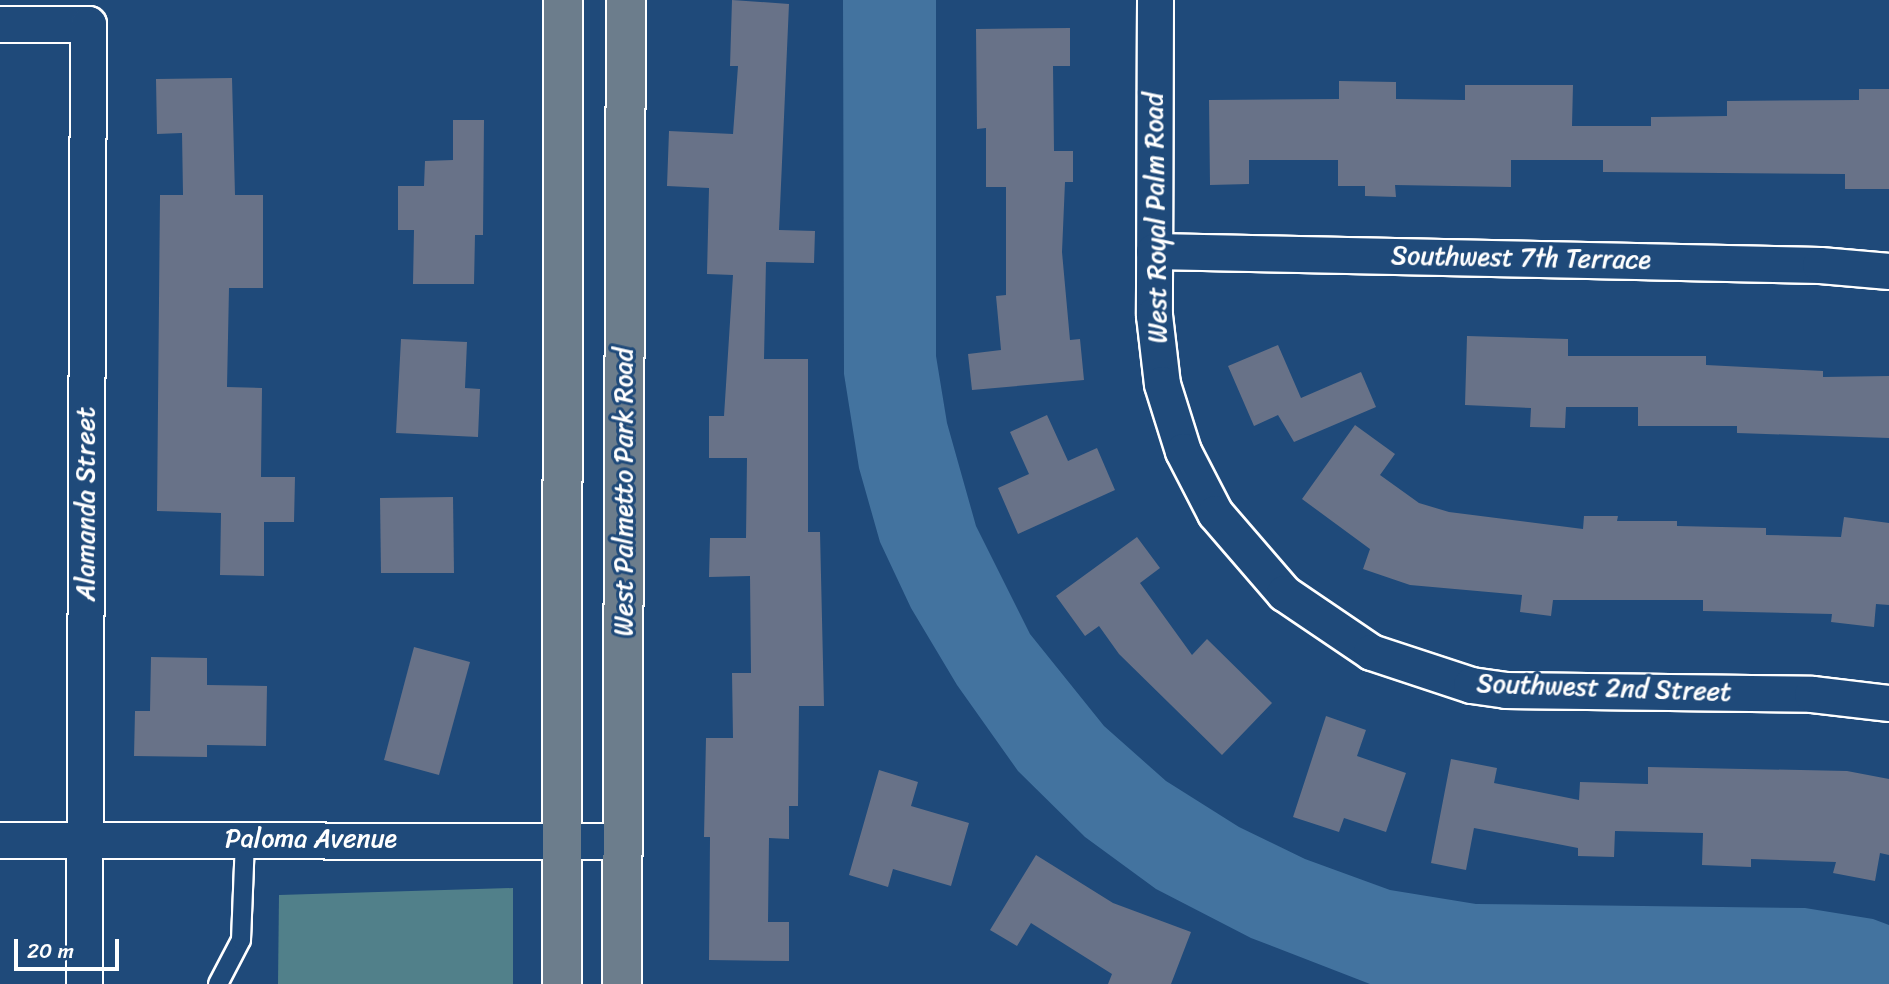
<!DOCTYPE html>
<html>
<head>
<meta charset="utf-8">
<style>
	body { margin:0 }
	#map { position:relative; width:1889px; height:984px; overflow:hidden; background:#1f4a7a; font-family:Sriracha,sans-serif }
	div>[style] { position:absolute }
	.green>* { inset:0; background:#51808a }
	.water>* { inset:0; background:#43739f }
	.building>* { inset:0; background:#687288 }
	.roads { filter:drop-shadow(2px 0 #fff) drop-shadow(-2px 0 #fff) drop-shadow(0 2px #fff) drop-shadow(0 -2px #fff) }
	.lane>* { height:18px; margin:-9px; padding:0 9px; transform-origin:9px; border-radius:9px; background:#1f4a7a }
	.street>* { height:35px; margin:-17.5px; padding:0 17.5px; transform-origin:17.5px; border-radius:17.5px; background:#1f4a7a }
	.primary>* { height:38px; margin:-19px; padding:0 19px; transform-origin:19px; border-radius:19px; background:#6c7d8c }
	span { translate:-50% -50%; white-space:nowrap; text-align:center; line-height:1.15; -webkit-text-stroke:6px #1f4a7a; paint-order:stroke }
	.street-label { font-size:26px; color:#fff }
	.scale { position:absolute; left:14px; top:939px; width:105px; height:32px; box-sizing:border-box; border:4px solid #fff; border-top:0; padding-left:9px; font-size:21px; line-height:24px; white-space:nowrap; color:#fff; -webkit-text-stroke:5px #1f4a7a; paint-order:stroke }
</style>
</head>
<body>
<div id="map">
	<div class="green">
		<i style="clip-path:polygon(513px 888px,513px 984px,278px 984px,279px 895px)"></i>
	</div>
	<div class="water">
		<i style="clip-path:polygon(843px 0,936px 0,936px 356px,947px 423px,976px 526px,1030px 634px,1104px 726px,1166px 781px,1239px 827px,1305px 859px,1390px 890px,1476px 904px,1805px 908px,1873px 919px,1889px 925px,1889px 984px,1370px 984px,1251px 938px,1156px 889px,1085px 837px,1018px 771px,957px 685px,911px 608px,880px 542px,859px 468px,844px 374px)"></i>
	</div>
	<div class="building">
		<i style="clip-path:polygon(732px 0,789px 4px,779px 230px,815px 231px,814px 263px,766px 262px,764px 359px,808px 359px,808px 532px,820px 532px,824px 706px,799px 706px,798px 806px,789px 806px,789px 839px,769px 838px,768px 922px,789px 922px,789px 961px,709px 960px,710px 837px,704px 837px,706px 738px,733px 738px,732px 673px,751px 673px,750px 576px,709px 577px,710px 538px,746px 538px,747px 458px,709px 458px,709px 416px,724px 416px,733px 275px,707px 274px,709px 188px,667px 186px,669px 131px,733px 134px,738px 66px,730px 66px)"></i>
		<i style="clip-path:polygon(1070px 28px,1070px 66px,1053px 66px,1054px 151px,1073px 151px,1073px 182px,1065px 182px,1062px 252px,1070px 340px,1080px 339px,1084px 380px,972px 390px,968px 354px,1001px 350px,996px 296px,1006px 295px,1006px 187px,986px 187px,986px 128px,977px 129px,976px 29px)"></i>
		<i style="clip-path:polygon(232px 78px,235px 195px,263px 195px,263px 288px,229px 288px,227px 387px,262px 388px,261px 477px,295px 477px,294px 522px,264px 522px,264px 576px,220px 575px,221px 513px,157px 511px,160px 195px,183px 195px,182px 133px,157px 134px,156px 79px)"></i>
		<i style="clip-path:polygon(1339px 81px,1396px 82px,1396px 99px,1465px 100px,1465px 85px,1573px 85px,1572px 126px,1651px 126px,1651px 117px,1727px 116px,1727px 101px,1859px 100px,1859px 89px,1889px 89px,1889px 189px,1845px 189px,1845px 174px,1603px 172px,1603px 160px,1511px 160px,1511px 187px,1395px 185px,1396px 197px,1365px 196px,1365px 186px,1338px 186px,1338px 160px,1249px 160px,1249px 184px,1210px 185px,1209px 100px,1339px 99px)"></i>
		<i style="clip-path:polygon(453px 120px,484px 120px,483px 235px,475px 235px,474px 284px,413px 284px,414px 230px,398px 230px,398px 186px,424px 186px,425px 161px,453px 160px)"></i>
		<i style="clip-path:polygon(1467px 336px,1568px 339px,1568px 356px,1706px 356px,1706px 365px,1823px 371px,1823px 377px,1889px 376px,1889px 438px,1737px 433px,1737px 426px,1638px 426px,1638px 407px,1566px 407px,1565px 428px,1530px 427px,1531px 408px,1465px 405px)"></i>
		<i style="clip-path:polygon(401px 339px,467px 342px,465px 388px,480px 389px,478px 437px,396px 433px)"></i>
		<i style="clip-path:polygon(1278px 345px,1301px 398px,1361px 372px,1376px 407px,1294px 442px,1278px 415px,1254px 426px,1228px 366px)"></i>
		<i style="clip-path:polygon(1047px 415px,1068px 461px,1097px 448px,1115px 490px,1018px 534px,998px 488px,1029px 474px,1010px 432px)"></i>
		<i style="clip-path:polygon(1355px 425px,1395px 454px,1380px 475px,1419px 503px,1449px 512px,1583px 529px,1584px 516px,1618px 516px,1617px 521px,1677px 521px,1677px 526px,1766px 528px,1766px 535px,1841px 537px,1844px 517px,1889px 523px,1889px 605px,1876px 604px,1874px 627px,1831px 622px,1832px 614px,1703px 611px,1703px 600px,1553px 600px,1551px 616px,1520px 612px,1522px 595px,1410px 585px,1363px 569px,1370px 549px,1302px 499px)"></i>
		<i style="clip-path:polygon(453px 497px,454px 573px,381px 573px,380px 498px)"></i>
		<i style="clip-path:polygon(1137px 537px,1160px 568px,1140px 583px,1192px 655px,1207px 639px,1272px 703px,1222px 755px,1119px 654px,1099px 626px,1085px 636px,1056px 596px)"></i>
		<i style="clip-path:polygon(414px 647px,470px 662px,439px 775px,384px 760px)"></i>
		<i style="clip-path:polygon(151px 657px,207px 658px,207px 685px,267px 686px,266px 746px,207px 745px,207px 757px,134px 756px,135px 711px,150px 711px)"></i>
		<i style="clip-path:polygon(1326px 716px,1366px 730px,1357px 756px,1406px 773px,1386px 832px,1344px 818px,1339px 832px,1293px 817px)"></i>
		<i style="clip-path:polygon(1451px 759px,1497px 768px,1494px 783px,1579px 800px,1580px 782px,1648px 784px,1648px 767px,1847px 771px,1889px 779px,1889px 855px,1880px 853px,1875px 881px,1833px 873px,1836px 862px,1751px 859px,1751px 867px,1702px 865px,1703px 833px,1615px 831px,1614px 857px,1578px 856px,1578px 848px,1474px 828px,1466px 870px,1431px 863px)"></i>
		<i style="clip-path:polygon(879px 770px,918px 782px,911px 806px,969px 823px,951px 886px,893px 869px,888px 887px,849px 875px)"></i>
		<i style="clip-path:polygon(1036px 855px,1113px 903px,1191px 932px,1171px 984px,1108px 984px,1112px 974px,1031px 923px,1017px 946px,990px 930px)"></i>
	</div>
	<div class="roads">
		<div class="lane">
			<i style="left:218px;top:984px;width:50px;rotate:-62.4deg"></i>
			<i style="left:241px;top:940px;width:101px;rotate:-87.7deg"></i>
		</div>
		<div class="street">
			<i style="left:1155px;top:0;width:315px;rotate:90.2deg"></i>
			<i style="left:1154px;top:315px;width:69px;rotate:83.4deg"></i>
			<i style="left:1162px;top:384px;width:70px;rotate:72.6deg"></i>
			<i style="left:1183px;top:451px;width:70px;rotate:62.7deg"></i>
			<i style="left:1215px;top:513px;width:106px;rotate:49.2deg"></i>
			<i style="left:1284px;top:593px;width:105px;rotate:34.1deg"></i>
			<i style="left:1371px;top:652px;width:105px;rotate:18.3deg"></i>
			<i style="left:1471px;top:685px;width:34px;rotate:8deg"></i>
			<i style="left:1505px;top:690px;width:307px;rotate:0.7deg"></i>
			<i style="left:1812px;top:694px;width:78px;rotate:6.7deg"></i>
			<i style="left:0;top:24px;width:88px"></i>
			<i style="left:88px;top:24px;width:960px;rotate:90.24deg"></i>
			<i style="left:1154px;top:251px;width:666px;rotate:1.2deg"></i>
			<i style="left:1820px;top:265px;width:69px;rotate:5deg"></i>
			<i style="left:0;top:840px;width:622px;rotate:0.09deg"></i>
		</div>
		<div class="primary">
			<i style="left:562px;top:984px;width:984px;rotate:-89.94deg"></i>
			<i style="left:622px;top:984px;width:984px;rotate:-89.77deg"></i>
		</div>
	</div>
	<div class="street-label">
		<span style="left:1156px;top:218px;rotate:-91deg">West Royal Palm Road</span>
		<span style="left:1521px;top:258px;rotate:1deg">Southwest 7th Terrace</span>
		<span style="left:624px;top:492px;rotate:-90deg">West Palmetto Park Road</span>
		<span style="left:86px;top:504px;rotate:-90deg">Alamanda Street</span>
		<span style="left:1604px;top:688px;rotate:2deg">Southwest 2nd Street</span>
		<span style="left:311px;top:839px">Paloma Avenue</span>
	</div>
	<div class="scale">20 m</div>
</div>
</body>
</html>
